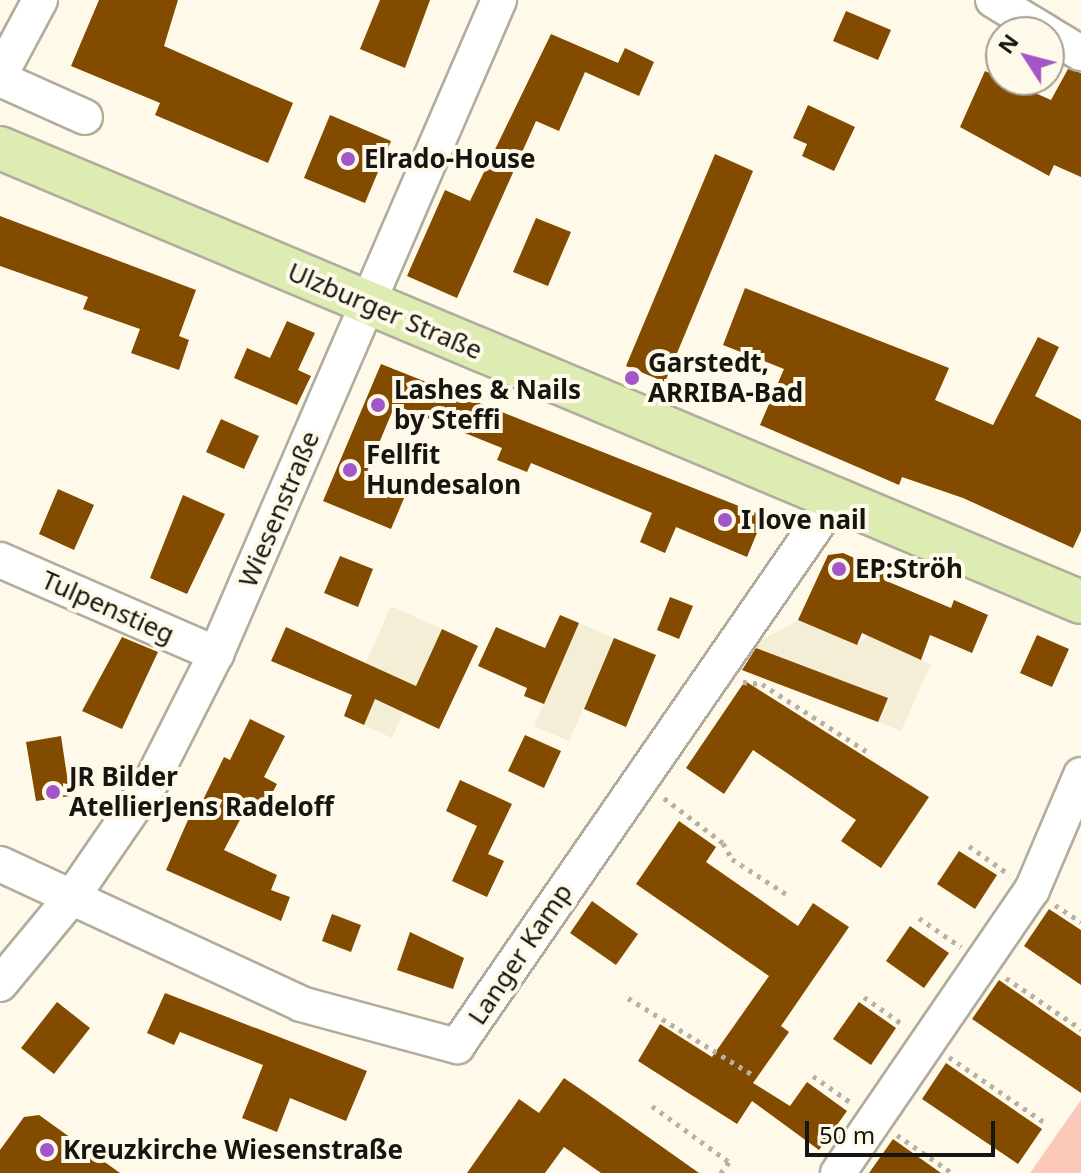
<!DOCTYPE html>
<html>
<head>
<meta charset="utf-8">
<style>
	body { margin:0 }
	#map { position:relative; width:1081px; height:1173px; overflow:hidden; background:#fef9e8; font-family:"Noto Sans",sans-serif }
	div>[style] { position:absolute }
	.built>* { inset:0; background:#f5eed6 }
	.green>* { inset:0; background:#fbc8ba }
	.building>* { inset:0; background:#824b00 }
	.path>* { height:5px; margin-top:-2.5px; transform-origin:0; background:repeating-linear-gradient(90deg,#b5b1a4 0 4px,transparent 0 10px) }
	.roads { filter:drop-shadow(2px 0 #b1ac9c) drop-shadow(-2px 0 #b1ac9c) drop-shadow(0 2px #b1ac9c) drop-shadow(0 -2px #b1ac9c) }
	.minor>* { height:34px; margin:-17px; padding:0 17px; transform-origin:17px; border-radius:17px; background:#fff }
	.major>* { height:42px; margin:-21px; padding:0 21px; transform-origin:21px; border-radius:21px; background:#ddecb2 }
	.dots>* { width:22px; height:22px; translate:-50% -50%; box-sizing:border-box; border:4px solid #fef9e8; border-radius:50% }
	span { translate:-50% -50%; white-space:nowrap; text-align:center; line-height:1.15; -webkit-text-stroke:8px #fef9e8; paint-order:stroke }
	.poi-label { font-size:26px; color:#171510; font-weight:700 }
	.left { translate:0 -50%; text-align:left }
	.street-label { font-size:26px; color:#171510 }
	.north { position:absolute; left:985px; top:16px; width:80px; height:80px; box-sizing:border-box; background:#fef9e8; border:2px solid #a29e92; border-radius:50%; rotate:306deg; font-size:22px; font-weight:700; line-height:32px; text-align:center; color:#171510 }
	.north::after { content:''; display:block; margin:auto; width:28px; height:36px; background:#a356c8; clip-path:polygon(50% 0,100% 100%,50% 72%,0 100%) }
	.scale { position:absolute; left:805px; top:1121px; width:190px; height:36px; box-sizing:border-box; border:4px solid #171510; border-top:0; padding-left:10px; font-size:24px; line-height:28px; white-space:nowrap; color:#171510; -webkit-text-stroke:6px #fef9e8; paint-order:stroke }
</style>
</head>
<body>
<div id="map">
	<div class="built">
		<i style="clip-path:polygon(391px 606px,442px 629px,392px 738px,364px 725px,386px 674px,365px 665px)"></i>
		<i style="clip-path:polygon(798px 620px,857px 644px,868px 636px,931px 664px,901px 731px,878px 722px,887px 698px,752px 646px)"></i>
		<i style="clip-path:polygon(579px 623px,614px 638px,569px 741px,534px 726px)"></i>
	</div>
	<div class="green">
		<i style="clip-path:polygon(1081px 1100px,1081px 1173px,1030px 1173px)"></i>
	</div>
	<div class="building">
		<i style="clip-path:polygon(99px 0,178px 0,164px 46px,293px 103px,268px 163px,155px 115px,160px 103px,71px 66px)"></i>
		<i style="clip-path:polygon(380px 0,430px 0,405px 68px,360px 49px)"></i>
		<i style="clip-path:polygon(846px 11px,891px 30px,878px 60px,833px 41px)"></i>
		<i style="clip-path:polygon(551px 34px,618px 63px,625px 48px,654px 62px,639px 96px,585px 72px,559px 131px,536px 121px,457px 298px,407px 276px,445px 190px,470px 201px)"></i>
		<i style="clip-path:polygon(1068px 69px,1081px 73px,1081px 177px,1054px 165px,1049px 176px,960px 127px,985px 71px,1051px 100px)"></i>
		<i style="clip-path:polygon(808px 105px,855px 127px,834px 171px,802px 156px,807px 144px,793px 138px)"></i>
		<i style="clip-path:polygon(330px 115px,391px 141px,365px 203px,304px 178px)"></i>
		<i style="clip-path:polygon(715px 154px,753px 171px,665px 382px,626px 366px)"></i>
		<i style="clip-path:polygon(0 216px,196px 290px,179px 336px,189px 340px,179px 370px,131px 353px,140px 329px,83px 309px,88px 297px,0 266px)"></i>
		<i style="clip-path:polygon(536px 218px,571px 232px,548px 286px,513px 272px)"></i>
		<i style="clip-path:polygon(745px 288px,949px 368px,935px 400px,993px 425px,1038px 337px,1059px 347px,1035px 396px,1081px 420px,1081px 531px,1073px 548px,963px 498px,902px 477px,899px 485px,760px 425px,784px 369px,723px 345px)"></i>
		<i style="clip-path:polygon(287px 321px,315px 333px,298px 370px,311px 376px,297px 405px,234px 378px,247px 348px,270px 358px)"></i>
		<i style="clip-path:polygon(381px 364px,764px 516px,747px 557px,676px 527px,665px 553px,640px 542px,652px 513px,531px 463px,527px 472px,497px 460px,502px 448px,395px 405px,364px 479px,405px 496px,391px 529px,323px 501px)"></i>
		<i style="clip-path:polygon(221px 419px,259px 436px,244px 469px,206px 452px)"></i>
		<i style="clip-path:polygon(58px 489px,94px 505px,74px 550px,39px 534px)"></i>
		<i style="clip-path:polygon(183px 495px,225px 514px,187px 594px,150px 578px)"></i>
		<i style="clip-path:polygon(843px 553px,887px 572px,884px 580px,951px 608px,954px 600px,988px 615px,972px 653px,930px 635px,921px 660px,862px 633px,857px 645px,798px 620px,828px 555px)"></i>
		<i style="clip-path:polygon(340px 556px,373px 569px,358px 607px,324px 593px)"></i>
		<i style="clip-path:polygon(670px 597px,693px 606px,679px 639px,657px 630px)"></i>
		<i style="clip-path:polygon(560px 615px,579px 623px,544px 704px,524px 696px,527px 688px,478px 666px,496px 627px,545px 648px)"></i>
		<i style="clip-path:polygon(286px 627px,416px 686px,442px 629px,478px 646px,439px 729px,375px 699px,364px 725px,344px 716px,352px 695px,271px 661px)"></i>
		<i style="clip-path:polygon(1037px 635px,1069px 649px,1052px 687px,1020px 673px)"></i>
		<i style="clip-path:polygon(122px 637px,158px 652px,122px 729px,82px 711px)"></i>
		<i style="clip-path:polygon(614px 638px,656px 655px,626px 727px,584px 709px)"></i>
		<i style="clip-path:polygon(756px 648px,888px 698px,878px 722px,742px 670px)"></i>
		<i style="clip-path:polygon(745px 681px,929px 797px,881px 868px,841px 841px,856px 820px,753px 750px,724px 794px,686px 768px)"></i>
		<i style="clip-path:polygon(250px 719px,285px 736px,264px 777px,277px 784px,265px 807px,251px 799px,224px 850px,277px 875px,271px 890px,290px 897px,281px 921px,166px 870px,198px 797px,203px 800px,224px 757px,230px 760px)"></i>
		<i style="clip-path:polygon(525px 735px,561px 751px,544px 788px,508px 771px)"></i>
		<i style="clip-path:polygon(61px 736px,70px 796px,36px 801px,26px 742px)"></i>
		<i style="clip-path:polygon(460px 780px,512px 804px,488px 854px,504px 861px,487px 897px,452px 881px,477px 826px,446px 811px)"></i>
		<i style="clip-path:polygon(679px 821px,716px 847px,706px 862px,798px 926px,813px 903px,849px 927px,781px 1026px,789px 1032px,753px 1083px,790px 1106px,807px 1082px,847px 1111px,819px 1150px,752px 1101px,737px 1124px,638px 1061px,660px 1024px,712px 1057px,769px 976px,636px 884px)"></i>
		<i style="clip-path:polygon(959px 851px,997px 875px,975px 909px,937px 884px)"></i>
		<i style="clip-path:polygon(592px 901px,638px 934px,616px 965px,570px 933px)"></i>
		<i style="clip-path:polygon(1049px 909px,1081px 930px,1081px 985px,1024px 946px)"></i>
		<i style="clip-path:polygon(332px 914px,361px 925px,351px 952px,322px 941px)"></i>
		<i style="clip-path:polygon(910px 926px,949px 953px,924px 988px,886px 961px)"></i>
		<i style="clip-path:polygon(410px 932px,464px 958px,453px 989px,397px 970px)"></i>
		<i style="clip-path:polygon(999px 980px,1081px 1037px,1081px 1093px,972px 1019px)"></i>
		<i style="clip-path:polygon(165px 993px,367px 1071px,346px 1121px,290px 1098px,277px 1132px,242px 1118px,263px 1065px,180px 1032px,174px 1045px,147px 1033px)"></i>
		<i style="clip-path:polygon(57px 1002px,90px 1028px,54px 1074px,21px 1048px)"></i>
		<i style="clip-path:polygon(859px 1002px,896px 1028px,871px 1065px,833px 1039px)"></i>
		<i style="clip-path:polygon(946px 1063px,1042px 1129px,1018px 1164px,922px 1099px)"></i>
		<i style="clip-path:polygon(564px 1078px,586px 1093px,699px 1173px,601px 1173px,564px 1147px,545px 1173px,467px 1173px,519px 1099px,539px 1113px)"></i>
		<i style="clip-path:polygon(39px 1115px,120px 1173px,0 1173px,0 1150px,24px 1117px)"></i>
		<i style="clip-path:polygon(893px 1139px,941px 1173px,869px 1173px)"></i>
	</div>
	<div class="path">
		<i style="left:743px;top:682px;width:19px;rotate:6deg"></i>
		<i style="left:762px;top:684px;width:124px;rotate:32.8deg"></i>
		<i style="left:664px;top:798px;width:74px;rotate:37.3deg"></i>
		<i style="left:723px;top:843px;width:18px;rotate:61deg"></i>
		<i style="left:732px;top:859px;width:64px;rotate:32.9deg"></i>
		<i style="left:969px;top:846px;width:50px;rotate:35.3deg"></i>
		<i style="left:1055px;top:905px;width:31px;rotate:33deg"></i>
		<i style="left:919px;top:918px;width:51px;rotate:34.6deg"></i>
		<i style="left:1006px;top:978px;width:91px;rotate:34.2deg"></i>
		<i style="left:864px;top:997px;width:50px;rotate:35.3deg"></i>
		<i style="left:628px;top:998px;width:147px;rotate:31.6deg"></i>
		<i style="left:949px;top:1057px;width:119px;rotate:34.4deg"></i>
		<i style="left:813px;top:1076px;width:49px;rotate:35deg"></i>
		<i style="left:652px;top:1106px;width:95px;rotate:36deg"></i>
		<i style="left:729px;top:1162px;width:14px;rotate:126deg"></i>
		<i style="left:897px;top:1135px;width:67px;rotate:34.6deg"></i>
	</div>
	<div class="roads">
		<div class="minor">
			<i style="left:993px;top:0;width:62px;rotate:31.1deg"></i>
			<i style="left:1049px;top:34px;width:37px;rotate:31deg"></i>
			<i style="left:0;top:75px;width:85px;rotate:-61.9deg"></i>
			<i style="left:0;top:79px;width:93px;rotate:24.1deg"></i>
			<i style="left:0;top:560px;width:236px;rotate:23.5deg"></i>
			<i style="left:0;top:864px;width:332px;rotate:24.9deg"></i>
			<i style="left:301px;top:1004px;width:162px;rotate:15.1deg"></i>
			<i style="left:457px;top:1046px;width:667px;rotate:-55.38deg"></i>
			<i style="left:0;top:984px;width:113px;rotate:-50.4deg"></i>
			<i style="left:72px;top:897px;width:140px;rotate:-55.5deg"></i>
			<i style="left:151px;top:782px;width:144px;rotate:-63.1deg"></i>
			<i style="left:216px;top:654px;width:713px;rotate:-66.6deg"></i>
			<i style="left:838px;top:1173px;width:343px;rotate:-55.6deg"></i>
			<i style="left:1032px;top:890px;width:125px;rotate:-66.9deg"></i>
		</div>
		<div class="major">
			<i style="left:0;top:148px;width:1172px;rotate:22.78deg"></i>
		</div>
	</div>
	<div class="dots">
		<i style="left:348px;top:159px;background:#a356c8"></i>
		<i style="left:632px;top:378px;background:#a356c8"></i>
		<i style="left:378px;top:405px;background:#a356c8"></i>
		<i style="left:350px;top:470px;background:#a356c8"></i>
		<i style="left:725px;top:520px;background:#a356c8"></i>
		<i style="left:839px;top:569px;background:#a356c8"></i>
		<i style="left:53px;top:792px;background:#a356c8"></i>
		<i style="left:47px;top:1150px;background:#a356c8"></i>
	</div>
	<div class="poi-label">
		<span class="left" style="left:364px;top:159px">Elrado-House</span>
		<span class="left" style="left:648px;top:378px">Garstedt,<br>ARRIBA-Bad</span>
		<span class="left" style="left:394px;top:405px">Lashes &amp; Nails<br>by Steffi</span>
		<span class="left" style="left:366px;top:470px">Fellfit<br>Hundesalon</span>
		<span class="left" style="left:741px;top:520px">I love nail</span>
		<span class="left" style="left:855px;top:569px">EP:Ströh</span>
		<span class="left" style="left:69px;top:792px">JR Bilder<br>AtellierJens Radeloff</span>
		<span class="left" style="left:63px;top:1150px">Kreuzkirche Wiesenstraße</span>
	</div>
	<div class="street-label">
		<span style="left:385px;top:311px;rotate:23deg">Ulzburger Straße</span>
		<span style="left:279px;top:509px;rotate:-67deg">Wiesenstraße</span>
		<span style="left:108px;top:607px;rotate:24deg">Tulpenstieg</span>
		<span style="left:520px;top:954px;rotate:-56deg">Langer Kamp</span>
	</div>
	<div class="north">N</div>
	<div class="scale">50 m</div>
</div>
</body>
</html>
